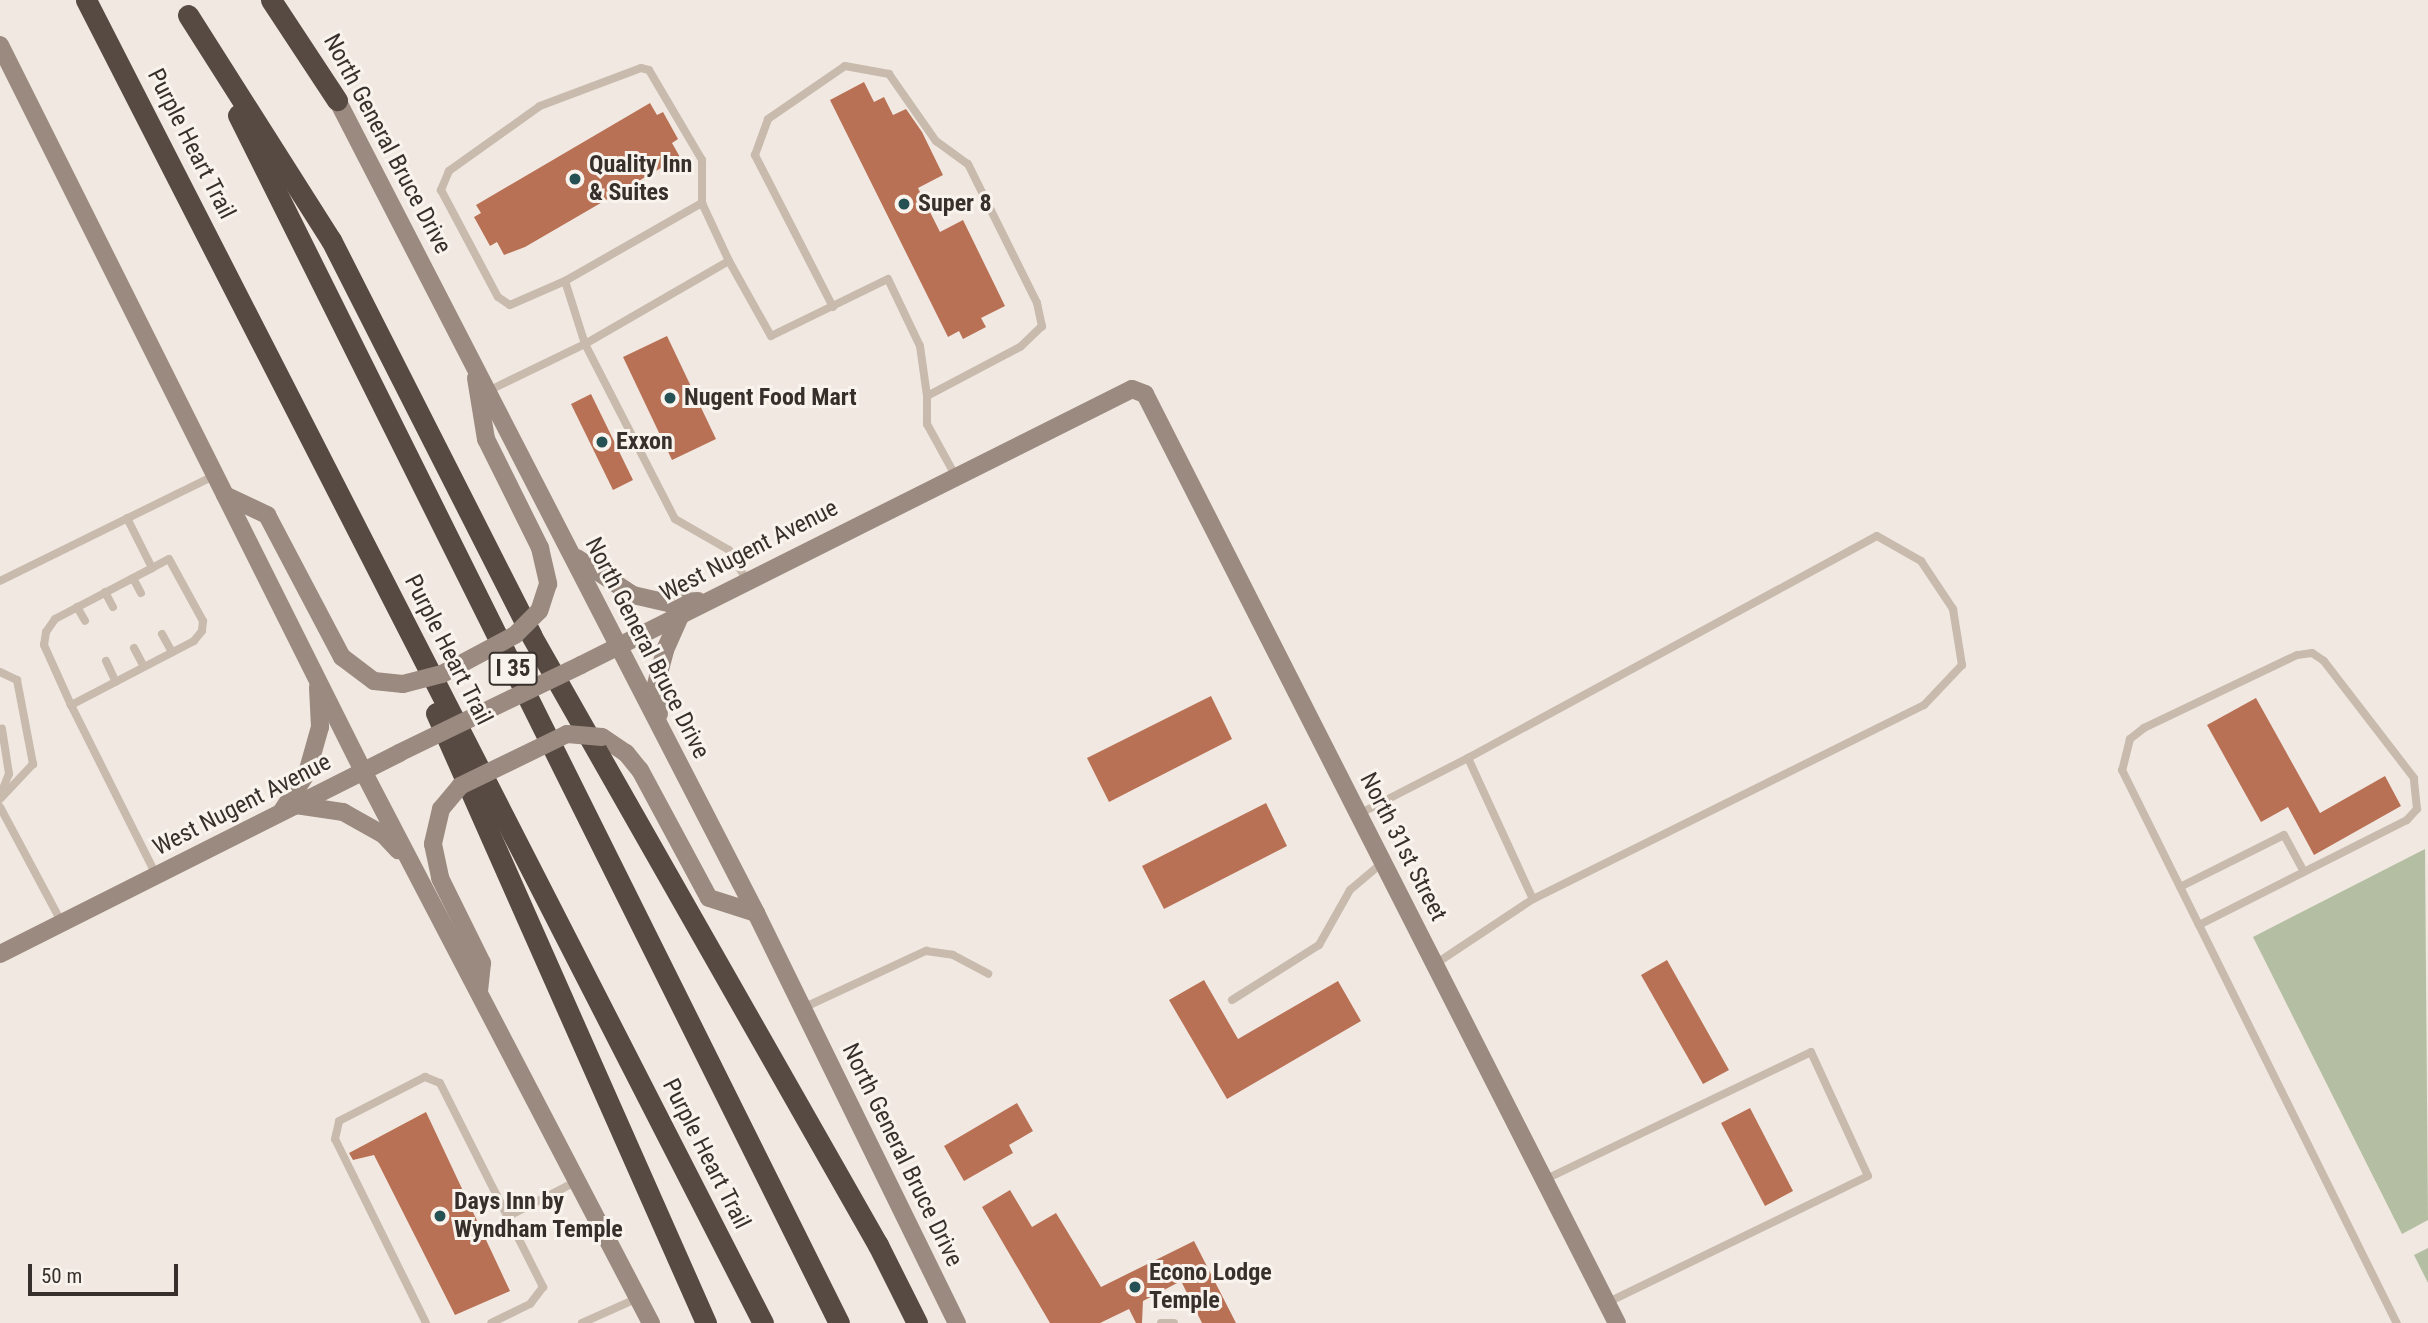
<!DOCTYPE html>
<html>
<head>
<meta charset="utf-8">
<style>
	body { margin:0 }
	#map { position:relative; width:2428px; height:1323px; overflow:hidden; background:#f1e9e1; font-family:"Roboto Condensed",sans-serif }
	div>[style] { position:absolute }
	.green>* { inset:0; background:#b4bea2 }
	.building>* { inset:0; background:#b97156 }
	.lane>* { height:8px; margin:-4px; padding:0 4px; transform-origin:4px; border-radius:4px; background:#c8baad }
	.secondary>* { height:18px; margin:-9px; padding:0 9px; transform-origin:9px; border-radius:9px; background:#9b8a7f }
	.highway>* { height:21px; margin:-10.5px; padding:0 10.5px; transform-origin:10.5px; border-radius:10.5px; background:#574a43 }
	.secondary-bridge>* { height:18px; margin:-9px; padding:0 9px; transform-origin:9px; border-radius:9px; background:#9b8a7f }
	.dots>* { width:19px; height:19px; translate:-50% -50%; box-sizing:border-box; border:4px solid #f9f3ed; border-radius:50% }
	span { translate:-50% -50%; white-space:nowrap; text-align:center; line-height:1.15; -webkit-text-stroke:6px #f9f3ed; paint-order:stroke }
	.shield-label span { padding:2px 5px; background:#f9f3ed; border:2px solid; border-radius:5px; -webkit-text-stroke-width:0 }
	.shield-label { font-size:23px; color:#372f2b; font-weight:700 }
	.street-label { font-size:24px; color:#372f2b }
	.poi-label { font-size:24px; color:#372f2b; font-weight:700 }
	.left { translate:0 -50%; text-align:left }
	.scale { position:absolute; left:28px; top:1264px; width:150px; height:32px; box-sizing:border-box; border:4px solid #372f2b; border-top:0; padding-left:9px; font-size:21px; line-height:24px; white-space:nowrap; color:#372f2b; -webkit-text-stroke:5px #f9f3ed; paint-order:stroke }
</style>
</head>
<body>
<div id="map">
	<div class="green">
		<i style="clip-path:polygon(2425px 849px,2428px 1220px,2402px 1234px,2253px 937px)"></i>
		<i style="clip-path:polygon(2428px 1248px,2428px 1283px,2414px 1255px)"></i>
	</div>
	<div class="building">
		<i style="clip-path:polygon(864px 82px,874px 102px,884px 97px,893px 115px,906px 109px,922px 132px,943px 175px,918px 188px,940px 232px,963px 220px,1005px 306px,981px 318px,986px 327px,963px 339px,959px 331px,948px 337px,830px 100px)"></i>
		<i style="clip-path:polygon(650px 103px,657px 115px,663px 112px,678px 139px,672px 143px,680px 157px,525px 247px,504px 255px,497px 242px,490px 246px,474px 217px,481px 213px,476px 205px)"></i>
		<i style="clip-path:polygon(667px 336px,716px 439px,672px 460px,623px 357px)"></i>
		<i style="clip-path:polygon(591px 394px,633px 480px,613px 490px,571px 404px)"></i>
		<i style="clip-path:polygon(1211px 696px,1232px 739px,1109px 802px,1087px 758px)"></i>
		<i style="clip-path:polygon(2256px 698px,2320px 813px,2385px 776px,2401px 806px,2314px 855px,2288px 807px,2261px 822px,2207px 725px)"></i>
		<i style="clip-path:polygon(1266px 803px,1287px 846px,1164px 909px,1142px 866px)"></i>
		<i style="clip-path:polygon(1667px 960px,1729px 1070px,1703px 1084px,1641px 975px)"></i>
		<i style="clip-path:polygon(1204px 980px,1238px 1039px,1338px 981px,1361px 1021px,1227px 1099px,1169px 1000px)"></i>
		<i style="clip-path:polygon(1017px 1103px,1033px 1131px,1009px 1145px,1013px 1153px,964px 1181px,944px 1146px)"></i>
		<i style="clip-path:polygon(1750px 1108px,1793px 1191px,1765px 1206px,1721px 1123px)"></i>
		<i style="clip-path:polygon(426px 1112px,510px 1291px,455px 1315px,374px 1155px,353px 1160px,349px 1153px)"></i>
		<i style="clip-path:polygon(1010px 1190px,1032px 1227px,1056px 1213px,1101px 1287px,1194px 1241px,1236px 1323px,1202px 1323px,1181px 1281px,1143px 1301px,1142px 1323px,1136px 1323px,1129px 1309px,1100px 1323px,1050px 1323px,982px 1207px)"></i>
	</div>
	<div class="lane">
		<i style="left:729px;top:261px;width:64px;rotate:-115deg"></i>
		<i style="left:702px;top:203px;width:43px;rotate:-90deg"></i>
		<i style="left:702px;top:160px;width:104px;rotate:-120.5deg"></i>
		<i style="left:649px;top:70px;width:8px;rotate:-166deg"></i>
		<i style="left:641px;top:68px;width:108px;rotate:159.4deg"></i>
		<i style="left:540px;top:106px;width:112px;rotate:144.5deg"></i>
		<i style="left:449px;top:171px;width:21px;rotate:113deg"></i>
		<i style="left:441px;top:190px;width:121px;rotate:62deg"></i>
		<i style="left:498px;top:297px;width:14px;rotate:34deg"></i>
		<i style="left:510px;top:305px;width:60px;rotate:-23.6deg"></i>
		<i style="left:565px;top:281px;width:66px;rotate:72.4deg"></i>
		<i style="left:585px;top:344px;width:197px;rotate:62.8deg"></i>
		<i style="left:675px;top:519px;width:62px;rotate:29.9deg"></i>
		<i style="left:729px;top:550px;width:34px;rotate:60deg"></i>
		<i style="left:565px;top:281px;width:158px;rotate:-29.7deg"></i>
		<i style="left:833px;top:307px;width:171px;rotate:-117.2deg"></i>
		<i style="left:755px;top:155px;width:38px;rotate:-70deg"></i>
		<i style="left:768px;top:119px;width:93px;rotate:-34.5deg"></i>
		<i style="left:845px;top:66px;width:45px;rotate:10.3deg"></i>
		<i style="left:889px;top:74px;width:82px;rotate:55deg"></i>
		<i style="left:936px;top:141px;width:39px;rotate:36deg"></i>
		<i style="left:968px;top:164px;width:155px;rotate:63.6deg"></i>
		<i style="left:1037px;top:303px;width:24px;rotate:78deg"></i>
		<i style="left:1042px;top:326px;width:30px;rotate:136deg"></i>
		<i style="left:1020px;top:347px;width:105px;rotate:152.2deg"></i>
		<i style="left:927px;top:396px;width:28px;rotate:90deg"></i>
		<i style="left:927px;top:424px;width:58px;rotate:61.2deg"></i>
		<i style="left:488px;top:391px;width:108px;rotate:-25.9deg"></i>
		<i style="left:585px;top:344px;width:166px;rotate:-30deg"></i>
		<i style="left:729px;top:261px;width:86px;rotate:60.8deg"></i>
		<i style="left:771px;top:336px;width:130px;rotate:-26deg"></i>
		<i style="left:888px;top:279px;width:74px;rotate:64.5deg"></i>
		<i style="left:920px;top:346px;width:50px;rotate:82deg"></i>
		<i style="left:127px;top:518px;width:56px;rotate:63.4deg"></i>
		<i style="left:152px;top:568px;width:19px;rotate:-28deg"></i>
		<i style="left:169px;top:559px;width:71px;rotate:61.3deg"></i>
		<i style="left:203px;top:621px;width:10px;rotate:96deg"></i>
		<i style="left:202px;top:631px;width:13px;rotate:129deg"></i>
		<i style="left:194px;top:641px;width:139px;rotate:152.5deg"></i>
		<i style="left:71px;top:705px;width:190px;rotate:63.4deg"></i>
		<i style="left:133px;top:578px;width:17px;rotate:62deg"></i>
		<i style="left:0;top:581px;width:240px;rotate:-26.2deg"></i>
		<i style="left:105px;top:592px;width:17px;rotate:62deg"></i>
		<i style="left:77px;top:607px;width:16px;rotate:60deg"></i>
		<i style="left:162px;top:634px;width:21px;rotate:61deg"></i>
		<i style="left:134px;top:648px;width:21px;rotate:62deg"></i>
		<i style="left:106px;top:661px;width:23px;rotate:65deg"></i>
		<i style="left:0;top:672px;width:19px;rotate:25deg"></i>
		<i style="left:17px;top:680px;width:86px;rotate:79.2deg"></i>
		<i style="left:33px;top:764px;width:48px;rotate:133.3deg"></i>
		<i style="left:71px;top:705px;width:66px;rotate:-114.2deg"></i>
		<i style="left:44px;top:645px;width:13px;rotate:-81deg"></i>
		<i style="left:46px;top:632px;width:16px;rotate:-55deg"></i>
		<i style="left:55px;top:619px;width:110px;rotate:-27.7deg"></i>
		<i style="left:1468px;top:758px;width:465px;rotate:-28.5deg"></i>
		<i style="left:1877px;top:536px;width:51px;rotate:29.6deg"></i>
		<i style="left:1921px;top:561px;width:58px;rotate:56.3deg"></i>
		<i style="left:1953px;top:609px;width:57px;rotate:80.9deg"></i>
		<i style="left:1962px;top:665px;width:55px;rotate:133.5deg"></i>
		<i style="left:1924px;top:705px;width:436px;rotate:153.6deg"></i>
		<i style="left:0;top:796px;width:24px;rotate:-68deg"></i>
		<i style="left:9px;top:774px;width:46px;rotate:-98.8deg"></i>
		<i style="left:0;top:807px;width:132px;rotate:61.9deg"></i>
		<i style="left:1359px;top:814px;width:123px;rotate:-27.2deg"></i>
		<i style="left:1468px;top:758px;width:155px;rotate:65.3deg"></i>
		<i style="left:1533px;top:899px;width:118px;rotate:146.4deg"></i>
		<i style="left:2180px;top:887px;width:116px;rotate:-26.6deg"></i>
		<i style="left:2284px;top:835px;width:42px;rotate:61.6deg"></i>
		<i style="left:2199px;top:925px;width:233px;rotate:-26.8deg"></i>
		<i style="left:2407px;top:820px;width:15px;rotate:-48deg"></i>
		<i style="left:2417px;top:809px;width:31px;rotate:-96deg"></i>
		<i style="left:2414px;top:778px;width:148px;rotate:-127.6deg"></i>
		<i style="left:2324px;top:661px;width:14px;rotate:-146deg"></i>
		<i style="left:2312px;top:653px;width:15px;rotate:172deg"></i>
		<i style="left:2297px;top:655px;width:170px;rotate:154.5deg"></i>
		<i style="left:2144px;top:728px;width:18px;rotate:142deg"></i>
		<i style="left:2130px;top:739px;width:32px;rotate:104deg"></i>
		<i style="left:2122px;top:770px;width:173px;rotate:63.6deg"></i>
		<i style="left:2199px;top:925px;width:445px;rotate:63.6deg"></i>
		<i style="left:1232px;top:1000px;width:103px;rotate:-32.3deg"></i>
		<i style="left:1319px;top:945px;width:63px;rotate:-60.6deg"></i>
		<i style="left:1350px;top:890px;width:43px;rotate:-40.3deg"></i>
		<i style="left:803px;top:1008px;width:136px;rotate:-24.9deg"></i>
		<i style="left:926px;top:951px;width:27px;rotate:8deg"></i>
		<i style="left:953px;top:955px;width:40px;rotate:28deg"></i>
		<i style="left:1544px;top:1180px;width:296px;rotate:-25.6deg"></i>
		<i style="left:1811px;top:1052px;width:136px;rotate:65.3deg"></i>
		<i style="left:1868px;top:1176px;width:290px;rotate:154.1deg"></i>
		<i style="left:507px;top:1217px;width:79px;rotate:-27.2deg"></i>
		<i style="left:426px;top:1323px;width:205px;rotate:-116.3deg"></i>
		<i style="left:335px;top:1139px;width:18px;rotate:-77deg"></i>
		<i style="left:339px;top:1121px;width:97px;rotate:-27.1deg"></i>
		<i style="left:425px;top:1077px;width:16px;rotate:22deg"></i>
		<i style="left:440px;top:1083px;width:229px;rotate:63.2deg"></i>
		<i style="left:543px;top:1287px;width:21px;rotate:127deg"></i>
		<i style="left:530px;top:1304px;width:43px;rotate:154deg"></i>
		<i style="left:582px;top:1323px;width:61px;rotate:-24.1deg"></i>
		<i style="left:1161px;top:1323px;width:13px"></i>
	</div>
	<div class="secondary">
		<i style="left:0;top:45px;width:812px;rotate:63.43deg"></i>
		<i style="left:363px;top:771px;width:623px;rotate:62.45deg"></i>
		<i style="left:332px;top:90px;width:926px;rotate:62.74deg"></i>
		<i style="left:756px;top:913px;width:457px;rotate:63.9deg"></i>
		<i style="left:476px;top:378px;width:62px;rotate:80.7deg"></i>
		<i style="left:486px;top:439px;width:122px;rotate:63.6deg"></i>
		<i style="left:540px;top:548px;width:37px;rotate:77deg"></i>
		<i style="left:548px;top:584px;width:28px;rotate:108deg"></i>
		<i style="left:225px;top:495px;width:47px;rotate:25.5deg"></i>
		<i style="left:267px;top:515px;width:161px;rotate:62.2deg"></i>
		<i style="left:342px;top:657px;width:40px;rotate:37deg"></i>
		<i style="left:577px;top:558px;width:67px;rotate:33.5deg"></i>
		<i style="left:633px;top:595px;width:37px;rotate:13deg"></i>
		<i style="left:669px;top:603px;width:29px;rotate:-4deg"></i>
		<i style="left:581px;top:665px;width:616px;rotate:-26.61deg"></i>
		<i style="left:1132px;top:389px;width:14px;rotate:21deg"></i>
		<i style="left:1145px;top:394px;width:1042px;rotate:63.07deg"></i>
		<i style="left:659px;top:714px;width:26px;rotate:-99deg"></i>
		<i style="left:655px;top:688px;width:39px;rotate:-75deg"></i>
		<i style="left:665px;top:650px;width:42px;rotate:-65.9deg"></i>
		<i style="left:602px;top:737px;width:29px;rotate:34deg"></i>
		<i style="left:626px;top:753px;width:22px;rotate:51deg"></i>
		<i style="left:640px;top:770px;width:145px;rotate:61.7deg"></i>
		<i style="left:709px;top:898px;width:49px;rotate:17.7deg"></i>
		<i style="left:296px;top:805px;width:48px;rotate:8.5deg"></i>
		<i style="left:343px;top:812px;width:47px;rotate:29.3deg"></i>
		<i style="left:384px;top:835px;width:21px;rotate:47deg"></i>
		<i style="left:441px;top:809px;width:36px;rotate:103deg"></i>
		<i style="left:433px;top:844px;width:35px;rotate:78deg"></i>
		<i style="left:440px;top:878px;width:95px;rotate:63.7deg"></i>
		<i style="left:482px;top:963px;width:27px;rotate:96deg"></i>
		<i style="left:282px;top:811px;width:45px;rotate:-56.7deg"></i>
		<i style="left:307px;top:773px;width:48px;rotate:-74.2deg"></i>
		<i style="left:320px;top:727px;width:40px;rotate:-92.9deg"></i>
		<i style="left:0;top:954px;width:447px;rotate:-26.7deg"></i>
	</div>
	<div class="highway">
		<i style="left:86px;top:0;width:1486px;rotate:62.9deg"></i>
		<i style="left:271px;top:0;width:120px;rotate:56.6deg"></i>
		<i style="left:188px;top:15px;width:267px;rotate:57.6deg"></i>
		<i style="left:331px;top:240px;width:443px;rotate:63.1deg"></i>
		<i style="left:531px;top:635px;width:702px;rotate:60.37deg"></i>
		<i style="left:878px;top:1245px;width:87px;rotate:63.4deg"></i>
		<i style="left:238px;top:115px;width:1349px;rotate:63.55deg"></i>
		<i style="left:436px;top:713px;width:667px;rotate:66.12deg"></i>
	</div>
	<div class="secondary-bridge">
		<i style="left:374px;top:681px;width:29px;rotate:6deg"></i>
		<i style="left:403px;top:684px;width:40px;rotate:-14.4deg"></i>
		<i style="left:442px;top:674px;width:83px;rotate:-28.1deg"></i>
		<i style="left:515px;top:635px;width:34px;rotate:-45deg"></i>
		<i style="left:399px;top:753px;width:202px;rotate:-25.8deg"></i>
		<i style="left:441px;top:809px;width:30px;rotate:-50deg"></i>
		<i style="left:460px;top:786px;width:119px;rotate:-25.9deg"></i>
		<i style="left:567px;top:734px;width:35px;rotate:5deg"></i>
	</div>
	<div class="dots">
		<i style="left:575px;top:179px;background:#255054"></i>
		<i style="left:904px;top:204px;background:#255054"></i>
		<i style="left:670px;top:398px;background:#255054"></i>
		<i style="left:602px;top:442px;background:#255054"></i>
		<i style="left:440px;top:1216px;background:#255054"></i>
		<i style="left:1135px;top:1287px;background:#255054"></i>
	</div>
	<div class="shield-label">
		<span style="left:513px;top:669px">I 35</span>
	</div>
	<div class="street-label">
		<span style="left:191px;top:144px;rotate:63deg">Purple Heart Trail</span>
		<span style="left:387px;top:144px;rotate:62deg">North General Bruce Drive</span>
		<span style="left:749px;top:551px;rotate:-27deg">West Nugent Avenue</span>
		<span style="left:647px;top:648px;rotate:63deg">North General Bruce Drive</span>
		<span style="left:448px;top:650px;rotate:63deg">Purple Heart Trail</span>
		<span style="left:242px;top:805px;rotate:-27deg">West Nugent Avenue</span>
		<span style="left:1403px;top:847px;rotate:63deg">North 31st Street</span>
		<span style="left:706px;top:1154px;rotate:63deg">Purple Heart Trail</span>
		<span style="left:902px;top:1155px;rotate:64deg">North General Bruce Drive</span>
	</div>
	<div class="poi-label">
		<span class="left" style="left:589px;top:179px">Quality Inn<br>&amp; Suites</span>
		<span class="left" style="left:918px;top:204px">Super 8</span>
		<span class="left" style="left:684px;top:398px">Nugent Food Mart</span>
		<span class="left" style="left:616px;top:442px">Exxon</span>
		<span class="left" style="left:454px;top:1216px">Days Inn by<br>Wyndham Temple</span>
		<span class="left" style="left:1149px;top:1287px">Econo Lodge<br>Temple</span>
	</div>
	<div class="scale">50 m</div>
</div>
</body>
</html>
